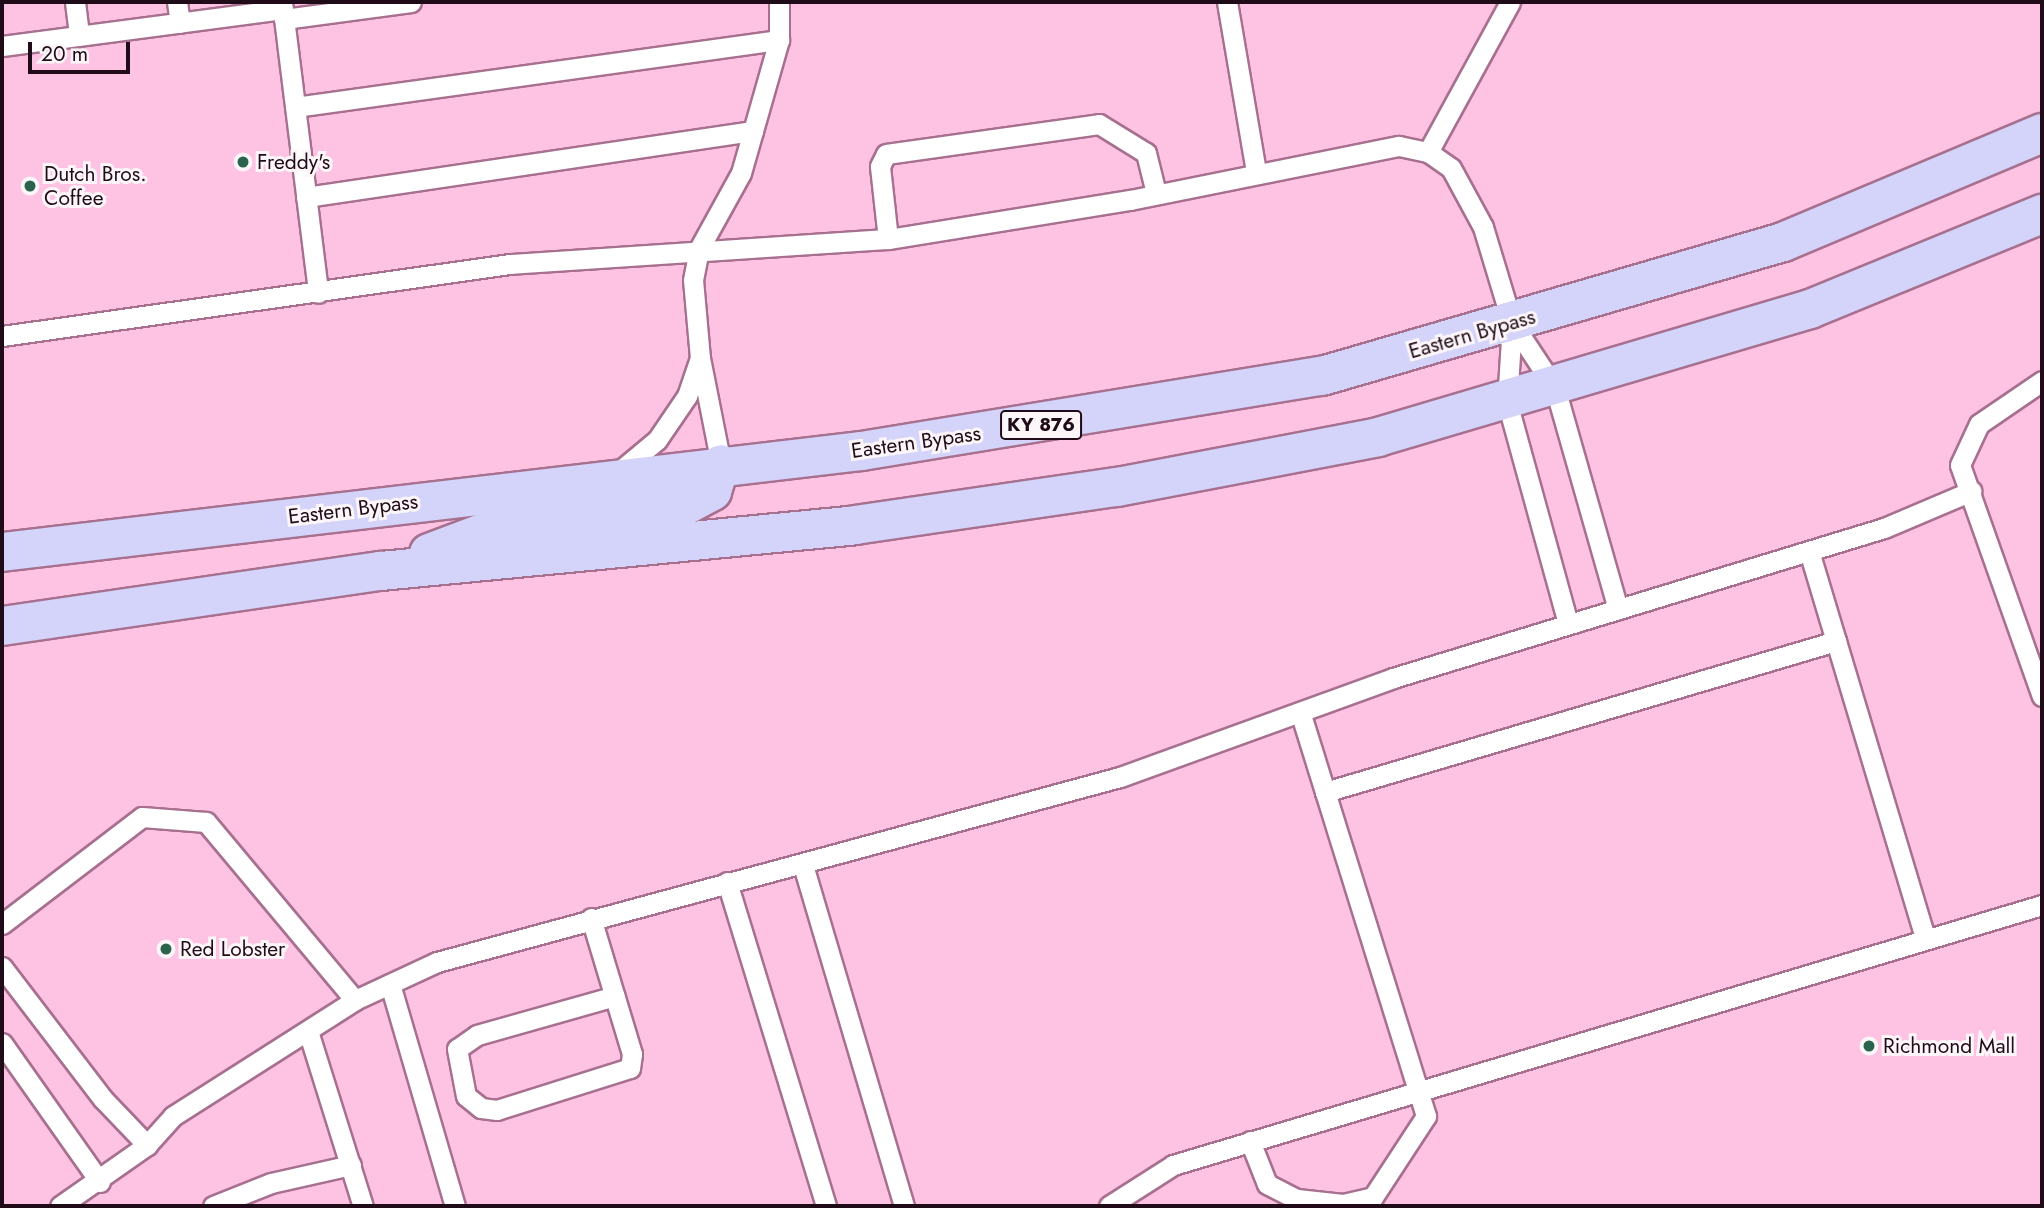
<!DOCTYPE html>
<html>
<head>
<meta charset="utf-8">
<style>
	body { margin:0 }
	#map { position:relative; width:2044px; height:1208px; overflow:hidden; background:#fec2e3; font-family:Jost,sans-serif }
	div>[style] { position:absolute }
	.roads { filter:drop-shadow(2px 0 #a7708f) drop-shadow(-2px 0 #a7708f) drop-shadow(0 2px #a7708f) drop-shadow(0 -2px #a7708f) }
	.lane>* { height:19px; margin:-9.5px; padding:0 9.5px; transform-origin:9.5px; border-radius:9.5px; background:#fff }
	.primary>* { height:38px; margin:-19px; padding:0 19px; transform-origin:19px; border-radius:19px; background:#d4d3fa }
	.dots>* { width:19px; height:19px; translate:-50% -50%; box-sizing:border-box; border:4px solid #fcf6f9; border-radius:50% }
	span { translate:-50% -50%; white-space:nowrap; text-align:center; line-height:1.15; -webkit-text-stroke:6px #fcf6f9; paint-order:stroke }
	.shield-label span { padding:2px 5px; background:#fcf6f9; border:2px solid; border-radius:5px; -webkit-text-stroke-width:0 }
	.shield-label { font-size:19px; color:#200c18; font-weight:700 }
	.poi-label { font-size:21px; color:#200c18 }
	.left { translate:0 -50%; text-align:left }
	.street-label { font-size:21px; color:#200c18 }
	.frame { position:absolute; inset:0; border:4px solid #200c18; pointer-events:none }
	.scale { position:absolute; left:28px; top:42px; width:102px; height:32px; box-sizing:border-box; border:4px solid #200c18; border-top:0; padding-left:9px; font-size:21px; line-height:24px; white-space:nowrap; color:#200c18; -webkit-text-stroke:5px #fcf6f9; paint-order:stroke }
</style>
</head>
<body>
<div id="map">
	<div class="roads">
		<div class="lane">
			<i style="left:75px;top:2px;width:34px;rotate:83deg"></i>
			<i style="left:177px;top:2px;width:21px;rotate:82deg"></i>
			<i style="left:282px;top:2px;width:293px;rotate:82.9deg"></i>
			<i style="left:1227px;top:2px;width:172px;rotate:80.3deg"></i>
			<i style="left:284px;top:19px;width:128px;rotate:-7.6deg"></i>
			<i style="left:2px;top:46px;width:283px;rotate:-7.5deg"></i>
			<i style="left:295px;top:107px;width:489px;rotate:-7.9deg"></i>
			<i style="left:1428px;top:152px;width:171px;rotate:-61.3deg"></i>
			<i style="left:306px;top:197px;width:452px;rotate:-8.4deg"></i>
			<i style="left:888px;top:239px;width:73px;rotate:-96.3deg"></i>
			<i style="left:880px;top:166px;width:13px;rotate:-63deg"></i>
			<i style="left:886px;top:154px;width:215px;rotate:-8deg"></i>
			<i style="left:1099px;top:124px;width:55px;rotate:31.7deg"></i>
			<i style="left:1146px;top:153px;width:41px;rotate:76deg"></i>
			<i style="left:1512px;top:323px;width:78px;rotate:56.5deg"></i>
			<i style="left:1555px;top:388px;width:230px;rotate:74.1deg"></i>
			<i style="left:2px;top:336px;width:513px;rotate:-8.07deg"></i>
			<i style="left:510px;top:264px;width:379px;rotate:-3.8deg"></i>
			<i style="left:888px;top:239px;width:245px;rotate:-9.2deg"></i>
			<i style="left:1130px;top:200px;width:274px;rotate:-11.4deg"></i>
			<i style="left:1399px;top:146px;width:30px;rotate:12deg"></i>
			<i style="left:1428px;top:152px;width:28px;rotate:35deg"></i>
			<i style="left:1451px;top:168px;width:67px;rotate:61.5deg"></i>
			<i style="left:1483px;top:227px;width:100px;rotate:73.2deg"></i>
			<i style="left:1512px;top:323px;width:79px;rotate:93.6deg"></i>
			<i style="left:1507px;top:402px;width:229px;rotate:74.6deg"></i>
			<i style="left:700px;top:358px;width:78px;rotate:-95.1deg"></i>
			<i style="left:693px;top:280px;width:32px;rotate:-79deg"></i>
			<i style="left:699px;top:249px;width:87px;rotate:-61.1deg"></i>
			<i style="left:741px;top:173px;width:138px;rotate:-74.1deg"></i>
			<i style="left:779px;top:40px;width:38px;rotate:-90deg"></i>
			<i style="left:2042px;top:381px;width:76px;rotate:145.7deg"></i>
			<i style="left:1979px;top:424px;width:45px;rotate:114.9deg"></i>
			<i style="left:1960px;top:465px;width:245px;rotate:70.5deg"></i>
			<i style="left:616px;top:474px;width:53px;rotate:-39.7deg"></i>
			<i style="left:657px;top:440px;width:53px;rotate:-55.7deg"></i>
			<i style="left:687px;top:396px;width:40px;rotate:-71.1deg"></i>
			<i style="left:700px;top:358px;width:108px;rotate:78.8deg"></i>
			<i style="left:1809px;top:551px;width:403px;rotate:73.3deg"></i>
			<i style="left:1325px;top:792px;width:533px;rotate:-16.46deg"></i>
			<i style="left:803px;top:865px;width:356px;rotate:73.5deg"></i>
			<i style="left:727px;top:882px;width:339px;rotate:73deg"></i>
			<i style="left:591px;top:918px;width:142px;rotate:73.2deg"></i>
			<i style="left:632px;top:1054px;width:14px;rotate:98deg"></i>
			<i style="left:630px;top:1068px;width:139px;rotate:162.5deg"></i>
			<i style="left:497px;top:1110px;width:16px;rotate:-173deg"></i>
			<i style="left:481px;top:1108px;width:19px;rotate:-141deg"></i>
			<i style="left:466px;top:1096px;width:48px;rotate:-100.8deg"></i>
			<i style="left:457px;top:1049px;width:24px;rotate:-35deg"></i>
			<i style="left:477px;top:1035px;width:143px;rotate:-15.8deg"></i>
			<i style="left:2px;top:924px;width:176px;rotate:-37.4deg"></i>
			<i style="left:142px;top:817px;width:64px;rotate:4.5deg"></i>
			<i style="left:206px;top:822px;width:232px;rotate:50.1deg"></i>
			<i style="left:2px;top:967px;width:166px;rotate:52.6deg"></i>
			<i style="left:103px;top:1099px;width:64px;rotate:46.3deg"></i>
			<i style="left:390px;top:984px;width:231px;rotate:73.7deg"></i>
			<i style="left:308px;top:1031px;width:183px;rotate:72.6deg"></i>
			<i style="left:2px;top:1043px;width:170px;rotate:54.8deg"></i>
			<i style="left:1250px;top:1141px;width:46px;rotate:68.4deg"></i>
			<i style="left:1267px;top:1184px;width:34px;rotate:27deg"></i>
			<i style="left:1297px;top:1199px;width:46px;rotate:6.2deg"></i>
			<i style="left:1343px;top:1204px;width:31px;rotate:-13deg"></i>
			<i style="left:1373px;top:1197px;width:97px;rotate:-56.8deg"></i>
			<i style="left:1426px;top:1116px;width:423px;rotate:-107.3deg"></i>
			<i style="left:60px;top:1206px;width:106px;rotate:-35deg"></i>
			<i style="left:147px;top:1145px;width:39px;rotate:-48deg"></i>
			<i style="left:173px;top:1116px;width:216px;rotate:-32.5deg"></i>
			<i style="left:355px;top:1000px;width:90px;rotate:-24.9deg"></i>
			<i style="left:437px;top:962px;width:708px;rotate:-15.16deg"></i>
			<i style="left:1120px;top:777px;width:290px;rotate:-19.9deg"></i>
			<i style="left:1393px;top:678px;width:513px;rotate:-16.99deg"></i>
			<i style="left:1884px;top:528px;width:95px;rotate:-23deg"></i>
			<i style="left:213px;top:1206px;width:62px;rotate:-21.6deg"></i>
			<i style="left:271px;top:1183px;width:82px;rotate:-12.7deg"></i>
			<i style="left:1109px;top:1206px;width:76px;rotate:-32.6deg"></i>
			<i style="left:1173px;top:1165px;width:907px;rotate:-16.66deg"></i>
		</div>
		<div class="primary">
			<i style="left:2px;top:552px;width:866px;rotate:-6.7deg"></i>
			<i style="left:862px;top:451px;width:466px;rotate:-9.3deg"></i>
			<i style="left:1322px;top:376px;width:480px;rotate:-16.2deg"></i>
			<i style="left:1783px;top:242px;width:281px;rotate:-22.8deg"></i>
			<i style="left:429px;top:553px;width:79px;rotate:-20.7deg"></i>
			<i style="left:503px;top:525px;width:175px;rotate:-4.9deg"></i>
			<i style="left:677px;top:510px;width:40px;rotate:-28deg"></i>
			<i style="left:712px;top:491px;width:28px;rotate:-72deg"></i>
			<i style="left:2px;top:626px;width:383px;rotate:-8.3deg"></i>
			<i style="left:381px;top:571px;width:476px;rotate:-5.5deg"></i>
			<i style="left:855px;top:525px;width:265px;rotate:-8.3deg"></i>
			<i style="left:1117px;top:487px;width:266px;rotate:-10.8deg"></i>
			<i style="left:1378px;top:437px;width:451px;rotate:-16.5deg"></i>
			<i style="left:1810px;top:309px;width:251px;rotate:-22.3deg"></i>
		</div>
	</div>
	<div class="dots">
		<i style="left:243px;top:162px;background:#2a644d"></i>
		<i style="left:30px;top:186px;background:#2a644d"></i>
		<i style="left:166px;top:949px;background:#2a644d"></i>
		<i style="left:1869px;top:1046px;background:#2a644d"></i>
	</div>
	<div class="shield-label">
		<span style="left:1041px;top:425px">KY 876</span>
	</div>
	<div class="poi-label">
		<span class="left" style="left:257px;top:162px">Freddy's</span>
		<span class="left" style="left:44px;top:186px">Dutch Bros.<br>Coffee</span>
		<span class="left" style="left:180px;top:949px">Red Lobster</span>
		<span class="left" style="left:1883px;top:1046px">Richmond Mall</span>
	</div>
	<div class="street-label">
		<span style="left:1472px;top:334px;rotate:-16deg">Eastern Bypass</span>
		<span style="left:916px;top:442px;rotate:-8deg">Eastern Bypass</span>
		<span style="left:353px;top:509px;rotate:-7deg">Eastern Bypass</span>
	</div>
	<div class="frame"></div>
	<div class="scale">20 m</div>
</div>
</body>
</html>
